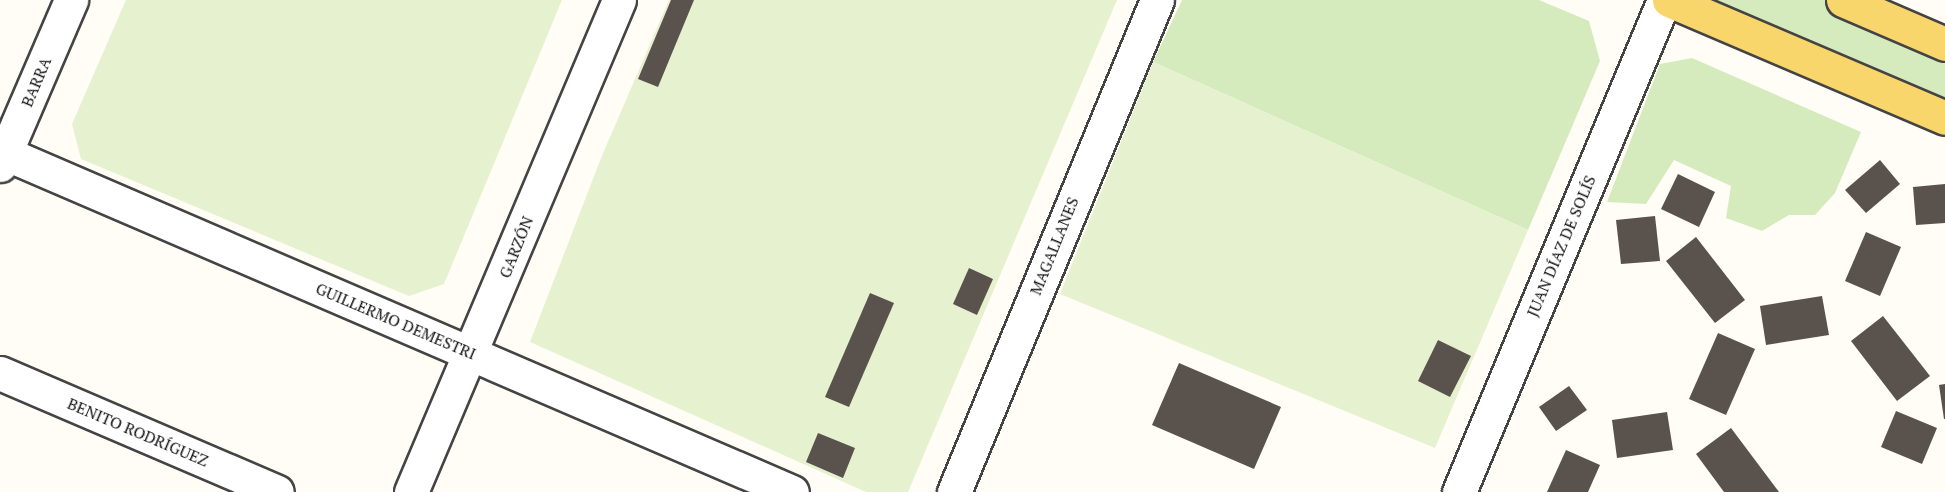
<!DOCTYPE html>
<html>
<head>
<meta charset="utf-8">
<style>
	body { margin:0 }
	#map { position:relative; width:1945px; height:492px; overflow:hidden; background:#fffdf5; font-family:"PT Serif",serif }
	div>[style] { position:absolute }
	.green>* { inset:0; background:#d5ebbd }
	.pitch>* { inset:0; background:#e6f2cf }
	.building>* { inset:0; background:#5a524d }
	.roads { filter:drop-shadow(2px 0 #444) drop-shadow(-2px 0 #444) drop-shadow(0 2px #444) drop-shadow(0 -2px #444) }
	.minor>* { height:33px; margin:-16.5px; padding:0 16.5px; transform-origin:16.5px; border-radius:16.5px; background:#fff }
	.major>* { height:33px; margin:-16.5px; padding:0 16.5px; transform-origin:16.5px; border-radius:16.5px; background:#f9d66b }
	span { translate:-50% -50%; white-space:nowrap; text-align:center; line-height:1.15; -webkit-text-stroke:6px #fff; paint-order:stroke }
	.street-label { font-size:16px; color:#111 }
</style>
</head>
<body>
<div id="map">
	<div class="green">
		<i style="clip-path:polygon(1182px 0,1539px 0,1589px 21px,1600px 61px,1528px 230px,1153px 62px)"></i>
		<i style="clip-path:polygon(1669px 0,1843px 0,1945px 44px,1945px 118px)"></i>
		<i style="clip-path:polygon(1692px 58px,1861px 132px,1835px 193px,1815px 215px,1789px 215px,1762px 231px,1726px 218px,1731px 186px,1674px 160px,1646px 204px,1607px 202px,1660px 64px)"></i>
	</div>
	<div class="pitch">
		<i style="clip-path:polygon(126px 0,562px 0,444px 284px,409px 296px,81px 159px,72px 124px)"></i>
		<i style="clip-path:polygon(669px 0,1117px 0,908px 492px,866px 492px,530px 342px,601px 158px)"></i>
		<i style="clip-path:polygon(1153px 62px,1528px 230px,1435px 448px,1060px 294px)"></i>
	</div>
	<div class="building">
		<i style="clip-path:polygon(671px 0,694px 0,658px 87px,638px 79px)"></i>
		<i style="clip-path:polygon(1880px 160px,1900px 184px,1866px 213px,1845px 190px)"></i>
		<i style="clip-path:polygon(1678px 174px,1715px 192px,1699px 227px,1661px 209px)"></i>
		<i style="clip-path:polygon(1945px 184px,1945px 223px,1916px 225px,1913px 187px)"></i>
		<i style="clip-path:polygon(1655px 216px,1660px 261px,1621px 264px,1616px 220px)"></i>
		<i style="clip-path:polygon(1866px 232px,1901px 247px,1880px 296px,1845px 281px)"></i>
		<i style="clip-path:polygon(1696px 237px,1745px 300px,1715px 323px,1666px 261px)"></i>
		<i style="clip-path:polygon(969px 268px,993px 279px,977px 315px,953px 304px)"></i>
		<i style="clip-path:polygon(870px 293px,894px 303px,849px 407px,825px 397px)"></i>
		<i style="clip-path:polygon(1822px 296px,1829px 335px,1766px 345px,1760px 306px)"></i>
		<i style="clip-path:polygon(1883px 316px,1930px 376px,1897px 401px,1851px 341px)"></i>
		<i style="clip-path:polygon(1718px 333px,1755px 349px,1726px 415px,1689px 399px)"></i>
		<i style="clip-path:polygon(1438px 340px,1471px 356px,1450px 397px,1418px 381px)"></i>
		<i style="clip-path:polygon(1179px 363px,1281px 407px,1254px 469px,1152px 425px)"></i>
		<i style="clip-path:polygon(1945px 384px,1945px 419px,1944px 419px,1939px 385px)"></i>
		<i style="clip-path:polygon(1569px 386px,1587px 410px,1556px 431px,1539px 407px)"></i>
		<i style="clip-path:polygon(1896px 411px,1937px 428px,1922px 464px,1881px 447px)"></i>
		<i style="clip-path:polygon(1667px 412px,1673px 450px,1617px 458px,1612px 420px)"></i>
		<i style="clip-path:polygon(1731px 428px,1779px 492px,1724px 492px,1696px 454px)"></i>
		<i style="clip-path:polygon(818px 433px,855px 448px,843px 478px,806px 462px)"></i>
		<i style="clip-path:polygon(1566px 450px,1600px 465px,1588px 492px,1547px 492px)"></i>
	</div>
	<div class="roads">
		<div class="minor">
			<i style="left:0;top:151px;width:862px;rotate:23.29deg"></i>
			<i style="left:0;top:165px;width:180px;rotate:-66.7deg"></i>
			<i style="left:0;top:373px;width:301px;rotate:23.2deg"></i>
			<i style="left:411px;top:492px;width:534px;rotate:-67.08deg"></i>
			<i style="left:954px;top:492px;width:532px;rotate:-67.58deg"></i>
			<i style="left:1459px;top:492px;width:533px;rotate:-67.38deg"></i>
		</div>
		<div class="major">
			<i style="left:1669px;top:0;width:300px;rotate:23.1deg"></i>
			<i style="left:1843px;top:0;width:111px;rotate:23.3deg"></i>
		</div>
	</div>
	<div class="street-label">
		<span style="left:36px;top:82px;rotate:-67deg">BARRA</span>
		<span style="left:1054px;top:246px;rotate:-68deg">MAGALLANES</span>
		<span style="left:1561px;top:246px;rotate:-67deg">JUAN DÍAZ DE SOLÍS</span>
		<span style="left:516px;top:247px;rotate:-68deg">GARZÓN</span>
		<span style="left:396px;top:321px;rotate:23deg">GUILLERMO DEMESTRI</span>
		<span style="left:138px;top:432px;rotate:23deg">BENITO RODRÍGUEZ</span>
	</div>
</div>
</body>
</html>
